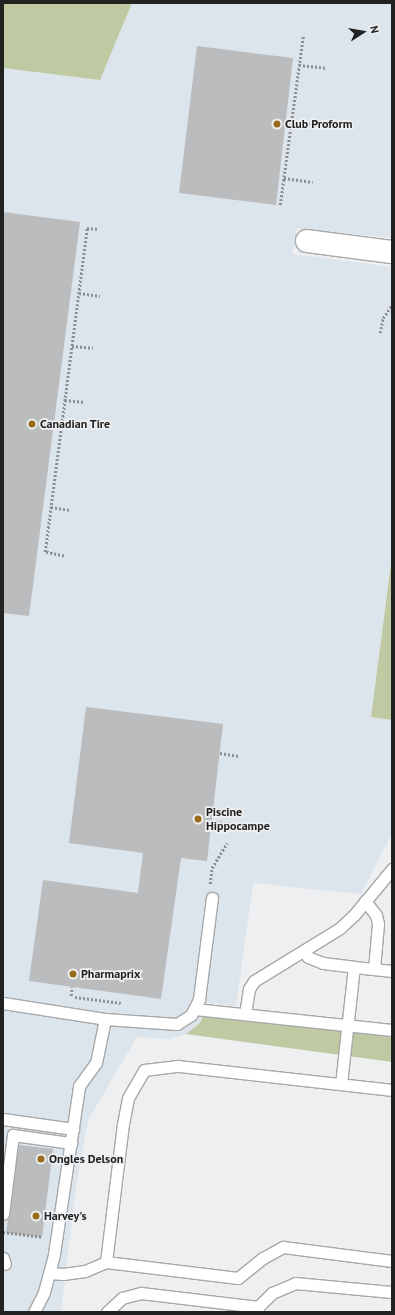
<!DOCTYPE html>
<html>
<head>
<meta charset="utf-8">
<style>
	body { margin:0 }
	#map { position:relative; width:395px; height:1315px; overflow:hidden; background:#edeff1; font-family:"PT Sans",sans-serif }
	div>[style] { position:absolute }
	.built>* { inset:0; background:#dce4ec }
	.green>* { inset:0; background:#bfc9a2 }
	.building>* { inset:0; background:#babcbe }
	.path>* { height:2.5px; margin-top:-1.25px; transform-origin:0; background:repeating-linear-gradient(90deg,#8d8e8f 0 2px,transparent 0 4px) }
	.roads { filter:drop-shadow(1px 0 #a6a8aa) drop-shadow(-1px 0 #a6a8aa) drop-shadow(0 1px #a6a8aa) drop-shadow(0 -1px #a6a8aa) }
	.service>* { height:11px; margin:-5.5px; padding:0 5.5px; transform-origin:5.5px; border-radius:5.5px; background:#fff }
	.minor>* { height:22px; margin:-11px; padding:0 11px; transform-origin:11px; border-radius:11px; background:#fff }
	.dots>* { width:11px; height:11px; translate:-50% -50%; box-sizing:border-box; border:2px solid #edeff1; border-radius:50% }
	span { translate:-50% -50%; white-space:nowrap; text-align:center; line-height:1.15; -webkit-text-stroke:3.5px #edeff1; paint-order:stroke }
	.poi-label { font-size:12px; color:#222223; font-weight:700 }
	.left { translate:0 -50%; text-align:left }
	.frame { position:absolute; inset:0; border:4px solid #222223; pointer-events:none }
	.north { position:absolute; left:343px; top:12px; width:40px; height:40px; -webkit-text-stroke:3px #edeff1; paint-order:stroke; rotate:78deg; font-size:11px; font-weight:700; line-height:16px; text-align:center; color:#222223 }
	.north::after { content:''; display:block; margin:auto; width:14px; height:18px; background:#222223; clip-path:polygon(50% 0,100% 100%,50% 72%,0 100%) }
</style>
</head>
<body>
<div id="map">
	<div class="built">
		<i style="clip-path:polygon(132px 3px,392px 3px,392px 238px,297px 228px,292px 254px,392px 267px,392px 556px,371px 717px,392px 720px,392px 833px,361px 894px,253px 883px,236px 1006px,208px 1003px,200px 1023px,186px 1034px,168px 1039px,137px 1037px,88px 1120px,76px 1187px,61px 1312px,3px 1312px,3px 68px,100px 80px)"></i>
	</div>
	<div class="green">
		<i style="clip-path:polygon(3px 3px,132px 3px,100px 80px,3px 68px)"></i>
		<i style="clip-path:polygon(392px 556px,392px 720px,371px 717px)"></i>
		<i style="clip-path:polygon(203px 1016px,392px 1037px,392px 1062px,186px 1034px,200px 1023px)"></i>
	</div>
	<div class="building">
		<i style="clip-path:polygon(197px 46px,293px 58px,276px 205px,179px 193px)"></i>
		<i style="clip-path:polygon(3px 212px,80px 222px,29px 616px,3px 613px)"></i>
		<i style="clip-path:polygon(86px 707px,223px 724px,207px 861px,181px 858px,161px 999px,29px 981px,43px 880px,138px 893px,143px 853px,69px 843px)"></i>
		<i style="clip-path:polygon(19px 1145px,53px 1149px,42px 1237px,6px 1233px)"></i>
	</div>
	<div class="path">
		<i style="left:299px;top:65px;width:27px;rotate:6deg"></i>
		<i style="left:292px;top:121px;width:27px;rotate:8deg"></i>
		<i style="left:284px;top:178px;width:29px;rotate:8deg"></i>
		<i style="left:280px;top:205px;width:171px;rotate:-82.2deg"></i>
		<i style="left:79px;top:293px;width:21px;rotate:8deg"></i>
		<i style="left:380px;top:333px;width:15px;rotate:-79deg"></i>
		<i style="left:383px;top:318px;width:16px;rotate:-55deg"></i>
		<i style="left:72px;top:346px;width:21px;rotate:5deg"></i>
		<i style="left:65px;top:400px;width:20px;rotate:6deg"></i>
		<i style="left:54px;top:424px;width:8px;rotate:7deg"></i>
		<i style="left:51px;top:507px;width:20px;rotate:9deg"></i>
		<i style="left:64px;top:556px;width:19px;rotate:-168deg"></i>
		<i style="left:45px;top:552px;width:327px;rotate:-82.6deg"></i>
		<i style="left:87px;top:228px;width:12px;rotate:5deg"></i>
		<i style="left:220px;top:753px;width:19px;rotate:9deg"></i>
		<i style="left:212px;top:821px;width:18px;rotate:9deg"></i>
		<i style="left:210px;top:884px;width:16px;rotate:-83deg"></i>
		<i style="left:212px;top:868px;width:29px;rotate:-59deg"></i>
		<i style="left:71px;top:996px;width:9px;rotate:-84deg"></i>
		<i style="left:75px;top:997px;width:47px;rotate:7.3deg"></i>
		<i style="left:3px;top:1232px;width:39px;rotate:7deg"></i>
	</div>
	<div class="roads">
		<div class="service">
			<i style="left:365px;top:901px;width:18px;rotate:52deg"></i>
			<i style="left:376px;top:915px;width:9px;rotate:77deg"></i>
			<i style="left:378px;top:924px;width:45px;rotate:95.1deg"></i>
			<i style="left:304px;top:951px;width:7px;rotate:56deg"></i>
			<i style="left:308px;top:957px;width:16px;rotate:22deg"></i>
			<i style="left:323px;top:963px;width:31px;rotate:7deg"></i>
			<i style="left:3px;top:1003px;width:103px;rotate:8.9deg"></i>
			<i style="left:105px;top:1019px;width:72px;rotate:4deg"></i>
			<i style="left:177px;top:1024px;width:17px;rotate:-33deg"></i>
			<i style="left:191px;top:1015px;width:18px;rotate:-63deg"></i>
			<i style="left:199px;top:999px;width:102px;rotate:-82.7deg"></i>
			<i style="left:195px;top:1009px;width:198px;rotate:6.1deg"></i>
			<i style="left:245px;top:1014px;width:25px;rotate:-81deg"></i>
			<i style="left:249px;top:989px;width:9px;rotate:-58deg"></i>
			<i style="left:254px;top:981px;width:101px;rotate:-31.6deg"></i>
			<i style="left:340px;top:928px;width:19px;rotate:-43deg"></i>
			<i style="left:354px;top:915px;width:60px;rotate:-50.4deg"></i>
			<i style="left:341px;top:1084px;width:118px;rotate:-83.7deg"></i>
			<i style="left:354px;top:967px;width:38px;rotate:6deg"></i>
			<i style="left:3px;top:1119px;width:71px;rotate:8.1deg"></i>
			<i style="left:3px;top:1214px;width:80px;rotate:-82.8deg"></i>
			<i style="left:13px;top:1135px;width:59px;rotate:7.9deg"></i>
			<i style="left:3px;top:1258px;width:6px;rotate:72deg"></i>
			<i style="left:106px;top:1262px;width:133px;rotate:6.9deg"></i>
			<i style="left:238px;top:1278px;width:32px;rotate:-39deg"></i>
			<i style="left:263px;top:1258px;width:23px;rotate:-29deg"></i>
			<i style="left:283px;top:1247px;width:110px;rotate:7.3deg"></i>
			<i style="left:50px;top:1273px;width:13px;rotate:4deg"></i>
			<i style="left:63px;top:1274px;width:22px;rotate:-8deg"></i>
			<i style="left:85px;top:1271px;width:23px;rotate:-23deg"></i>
			<i style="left:106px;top:1262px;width:139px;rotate:-83deg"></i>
			<i style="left:123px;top:1124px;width:26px;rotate:-79deg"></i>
			<i style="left:128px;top:1098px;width:32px;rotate:-60deg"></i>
			<i style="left:144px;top:1070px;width:34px;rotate:-7deg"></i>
			<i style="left:178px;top:1066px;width:215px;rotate:6.4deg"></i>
			<i style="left:34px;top:1312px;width:22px;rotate:-63deg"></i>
			<i style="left:44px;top:1292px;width:39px;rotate:-75deg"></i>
			<i style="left:54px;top:1254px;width:170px;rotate:-81.5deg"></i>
			<i style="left:79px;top:1086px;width:29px;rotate:-54deg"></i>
			<i style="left:96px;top:1063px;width:45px;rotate:-78.4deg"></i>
			<i style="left:107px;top:1312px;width:21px;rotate:-43deg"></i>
			<i style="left:122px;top:1298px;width:20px;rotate:-15deg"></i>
			<i style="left:141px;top:1293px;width:118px;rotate:6.8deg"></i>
			<i style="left:257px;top:1312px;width:5px;rotate:-79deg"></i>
			<i style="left:258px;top:1307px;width:20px;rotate:-45deg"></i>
			<i style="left:272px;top:1293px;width:25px;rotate:-23deg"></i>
			<i style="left:295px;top:1283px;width:97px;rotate:5.3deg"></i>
		</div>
		<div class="minor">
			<i style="left:307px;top:241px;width:86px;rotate:7.4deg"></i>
		</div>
	</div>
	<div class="dots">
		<i style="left:277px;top:124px;background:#996c1c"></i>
		<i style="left:32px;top:424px;background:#996c1c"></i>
		<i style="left:198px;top:819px;background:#996c1c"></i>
		<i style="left:73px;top:974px;background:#996c1c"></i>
		<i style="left:41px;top:1159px;background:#996c1c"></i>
		<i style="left:36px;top:1216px;background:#996c1c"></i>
	</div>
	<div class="poi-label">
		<span class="left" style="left:285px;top:124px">Club Proform</span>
		<span class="left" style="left:40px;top:424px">Canadian Tire</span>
		<span class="left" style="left:206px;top:819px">Piscine<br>Hippocampe</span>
		<span class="left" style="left:81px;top:974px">Pharmaprix</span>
		<span class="left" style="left:49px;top:1159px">Ongles Delson</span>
		<span class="left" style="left:44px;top:1216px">Harvey's</span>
	</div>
	<div class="frame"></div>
	<div class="north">N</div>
</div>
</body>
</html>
